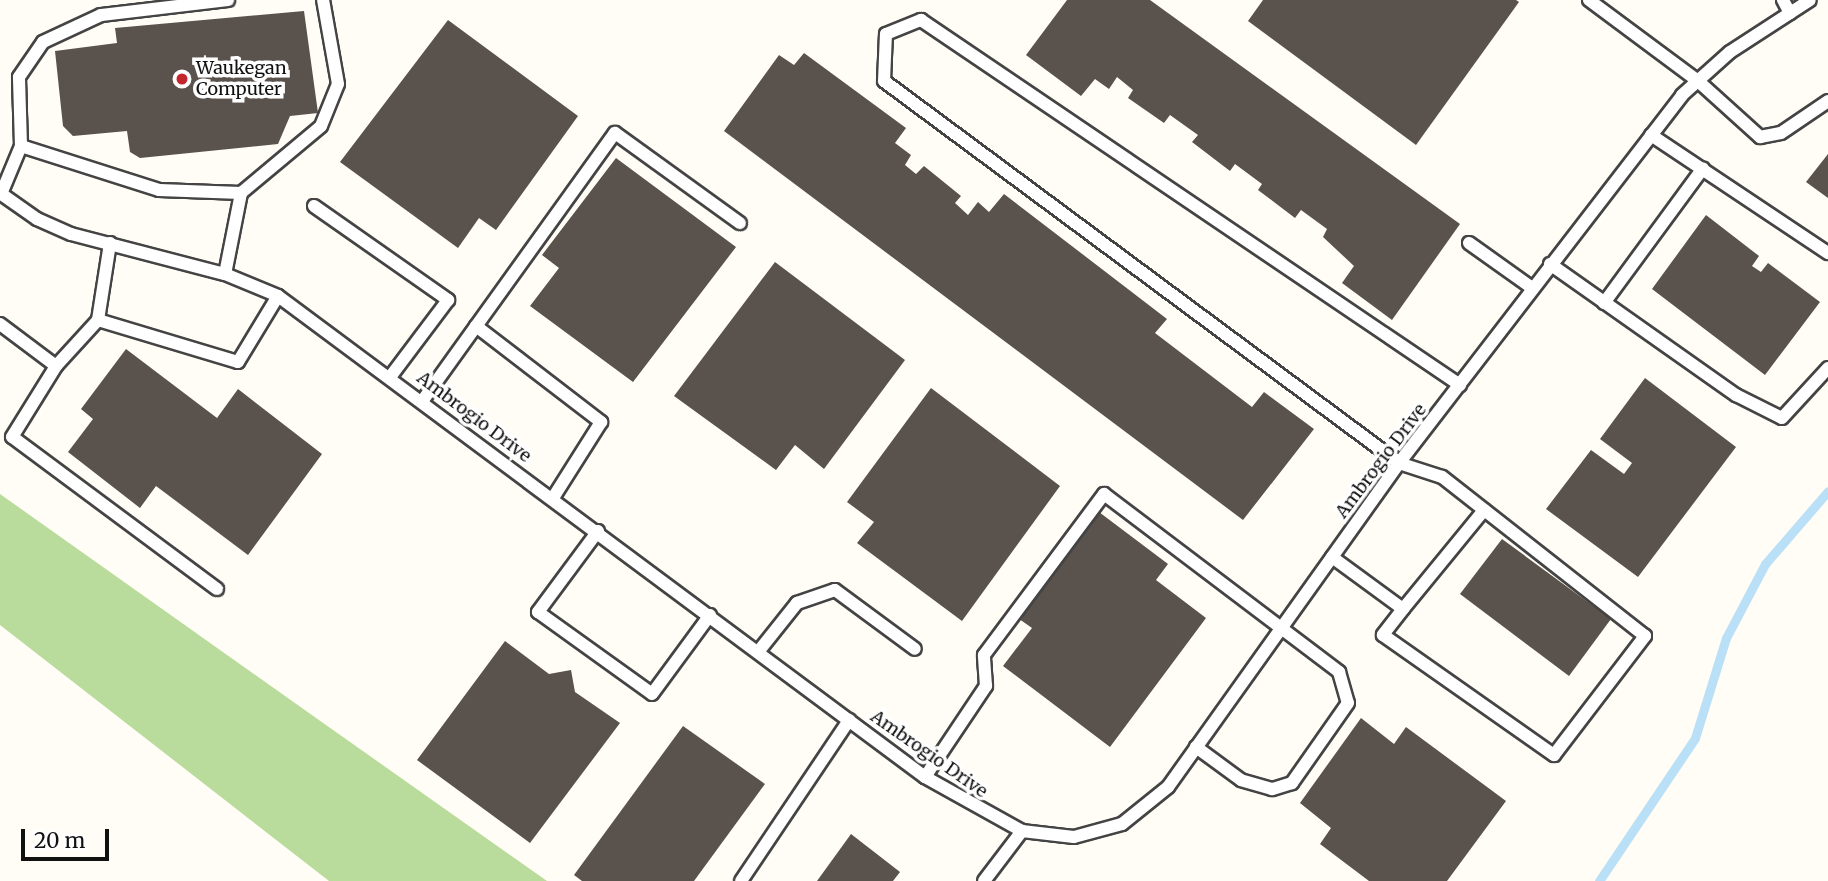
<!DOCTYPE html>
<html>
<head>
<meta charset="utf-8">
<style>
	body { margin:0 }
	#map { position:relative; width:1828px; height:881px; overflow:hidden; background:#fffdf5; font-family:Merriweather,serif }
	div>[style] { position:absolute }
	.forest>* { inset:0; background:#b9dc9c }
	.stream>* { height:9px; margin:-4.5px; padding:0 4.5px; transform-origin:4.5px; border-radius:4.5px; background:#b9e0f7 }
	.building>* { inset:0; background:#5a524d }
	.roads { filter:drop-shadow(2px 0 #444) drop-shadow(-2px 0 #444) drop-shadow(0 2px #444) drop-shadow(0 -2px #444) }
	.lane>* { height:12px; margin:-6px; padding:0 6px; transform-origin:6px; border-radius:6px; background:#fff }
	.dots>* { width:19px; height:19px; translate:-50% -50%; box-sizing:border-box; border:4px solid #fff; border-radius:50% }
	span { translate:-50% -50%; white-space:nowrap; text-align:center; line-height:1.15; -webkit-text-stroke:7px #fff; paint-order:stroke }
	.poi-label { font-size:18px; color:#111 }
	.left { translate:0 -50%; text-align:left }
	.street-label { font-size:18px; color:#111 }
	.scale { position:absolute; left:21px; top:829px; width:88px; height:32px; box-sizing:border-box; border:4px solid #111; border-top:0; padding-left:9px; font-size:21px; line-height:24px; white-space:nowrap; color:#111; -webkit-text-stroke:5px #fff; paint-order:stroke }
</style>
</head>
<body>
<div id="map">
	<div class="forest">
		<i style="clip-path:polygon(0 494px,309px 713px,547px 881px,329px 881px,0 625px)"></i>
	</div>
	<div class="stream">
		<i style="left:1599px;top:881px;width:172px;rotate:-56.1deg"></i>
		<i style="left:1695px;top:738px;width:105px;rotate:-72.8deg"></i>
		<i style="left:1726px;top:638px;width:84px;rotate:-62.2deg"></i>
		<i style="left:1765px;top:564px;width:96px;rotate:-49.2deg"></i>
	</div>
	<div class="building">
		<i style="clip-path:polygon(1067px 0,1150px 0,1460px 224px,1392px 320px,1342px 283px,1354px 266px,1323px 237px,1327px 229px,1301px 210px,1295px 218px,1258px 190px,1262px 184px,1235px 164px,1230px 171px,1192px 142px,1198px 135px,1170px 115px,1164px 123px,1128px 98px,1133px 90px,1117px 77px,1109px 89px,1095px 79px,1081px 96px,1026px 55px)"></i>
		<i style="clip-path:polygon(1263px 0,1516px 0,1519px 2px,1416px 145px,1248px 21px)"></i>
		<i style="clip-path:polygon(304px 11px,318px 113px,290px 116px,278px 144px,140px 158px,130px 152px,127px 131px,73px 136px,63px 126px,55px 51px,117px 43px,115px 28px)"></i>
		<i style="clip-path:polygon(448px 20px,578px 116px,496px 230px,479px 218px,458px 248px,340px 162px)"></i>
		<i style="clip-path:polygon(804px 53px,906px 128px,895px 143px,911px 155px,905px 165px,916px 174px,924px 166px,961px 196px,955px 203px,968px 215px,978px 202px,989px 212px,1004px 194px,1167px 319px,1155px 333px,1252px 407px,1264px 392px,1314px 429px,1243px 520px,724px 131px,779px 55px,794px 65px)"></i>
		<i style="clip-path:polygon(1828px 154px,1828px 198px,1806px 182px)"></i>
		<i style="clip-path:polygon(616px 158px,736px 247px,633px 382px,530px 306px,559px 268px,542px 255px)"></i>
		<i style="clip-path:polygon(1706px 215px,1759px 256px,1752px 266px,1761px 272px,1768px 263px,1820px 302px,1765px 375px,1652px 289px)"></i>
		<i style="clip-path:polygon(775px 262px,905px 360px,824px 469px,795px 445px,776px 470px,674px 396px)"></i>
		<i style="clip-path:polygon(126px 349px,217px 418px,238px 389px,322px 454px,248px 555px,156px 486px,140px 508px,68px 452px,93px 419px,81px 409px)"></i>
		<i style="clip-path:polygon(1645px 378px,1736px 447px,1638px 577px,1546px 509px,1591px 450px,1624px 474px,1632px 463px,1600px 439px)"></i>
		<i style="clip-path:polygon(931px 388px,1060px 486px,962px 621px,857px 543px,874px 522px,847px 502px)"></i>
		<i style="clip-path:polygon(1095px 509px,1168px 564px,1156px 580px,1206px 618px,1110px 747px,1003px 666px,1032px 628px,1015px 616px)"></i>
		<i style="clip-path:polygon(1502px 539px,1611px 619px,1569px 676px,1460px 594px)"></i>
		<i style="clip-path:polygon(505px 641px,549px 674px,571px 670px,575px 692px,620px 723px,530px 843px,417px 760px)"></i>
		<i style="clip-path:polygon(1361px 718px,1394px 744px,1406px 727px,1506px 801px,1447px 881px,1369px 881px,1320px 844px,1331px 828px,1300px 803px)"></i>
		<i style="clip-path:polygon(683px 726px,765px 784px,694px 881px,582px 881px,574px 875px)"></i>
		<i style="clip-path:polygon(851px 834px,900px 872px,893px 881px,817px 881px)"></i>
	</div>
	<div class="roads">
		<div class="lane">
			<i style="left:1589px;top:0;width:136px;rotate:36.6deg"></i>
			<i style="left:1698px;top:81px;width:84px;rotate:42.1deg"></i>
			<i style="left:1760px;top:137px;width:21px;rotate:-11deg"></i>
			<i style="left:1781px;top:133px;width:57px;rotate:-34.2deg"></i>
			<i style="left:1783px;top:0;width:15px;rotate:62deg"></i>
			<i style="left:1651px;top:135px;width:213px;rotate:33.7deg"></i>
			<i style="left:21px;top:146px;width:145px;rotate:17.7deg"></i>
			<i style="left:159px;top:190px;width:82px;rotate:2.1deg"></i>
			<i style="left:0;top:193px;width:45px;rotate:35.1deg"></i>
			<i style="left:37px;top:219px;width:37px;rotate:24deg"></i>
			<i style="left:71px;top:234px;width:159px;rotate:14.6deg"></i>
			<i style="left:225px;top:274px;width:57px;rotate:22.5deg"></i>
			<i style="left:278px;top:296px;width:806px;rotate:36.63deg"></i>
			<i style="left:925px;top:777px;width:111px;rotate:29.1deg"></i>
			<i style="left:1022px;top:831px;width:52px;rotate:6.6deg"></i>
			<i style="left:1074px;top:837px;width:50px;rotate:-15.2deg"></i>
			<i style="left:1122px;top:824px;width:59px;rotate:-38.8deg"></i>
			<i style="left:1168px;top:787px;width:398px;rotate:-54.5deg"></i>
			<i style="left:1399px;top:463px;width:464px;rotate:-52.4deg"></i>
			<i style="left:1682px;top:95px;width:64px;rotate:-41.9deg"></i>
			<i style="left:1730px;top:52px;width:95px;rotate:-33deg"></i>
			<i style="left:1px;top:194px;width:52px;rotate:-67.4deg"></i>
			<i style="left:21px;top:146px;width:69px;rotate:-91.7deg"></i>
			<i style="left:19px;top:77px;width:42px;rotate:-55.6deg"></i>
			<i style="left:43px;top:42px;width:64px;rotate:-25deg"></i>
			<i style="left:101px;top:15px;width:128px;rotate:-6.7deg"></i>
			<i style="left:314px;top:206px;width:164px;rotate:35deg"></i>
			<i style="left:448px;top:300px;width:95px;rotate:126.9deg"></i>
			<i style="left:1469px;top:243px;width:76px;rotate:35.4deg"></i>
			<i style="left:1550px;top:264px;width:228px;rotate:35.2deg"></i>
			<i style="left:1736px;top:395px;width:51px;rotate:26.6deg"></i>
			<i style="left:1782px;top:418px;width:68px;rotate:-47.4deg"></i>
			<i style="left:225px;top:274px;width:83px;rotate:-78.8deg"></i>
			<i style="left:241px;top:193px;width:104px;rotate:-39.9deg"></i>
			<i style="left:321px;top:126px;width:45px;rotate:-68deg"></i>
			<i style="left:338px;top:84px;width:85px;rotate:-100.1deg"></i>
			<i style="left:1604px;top:303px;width:167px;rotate:-53.7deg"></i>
			<i style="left:98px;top:320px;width:78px;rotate:-81.1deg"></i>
			<i style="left:0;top:324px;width:70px;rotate:36.9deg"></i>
			<i style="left:476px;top:326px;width:158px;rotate:37.5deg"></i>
			<i style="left:601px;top:422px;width:90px;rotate:122.3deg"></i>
			<i style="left:423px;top:400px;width:329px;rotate:-54.3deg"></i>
			<i style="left:615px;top:133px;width:154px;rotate:35.8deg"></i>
			<i style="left:598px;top:531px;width:101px;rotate:126.5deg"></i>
			<i style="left:538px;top:612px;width:140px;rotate:35.7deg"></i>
			<i style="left:652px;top:694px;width:98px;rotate:-53.7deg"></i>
			<i style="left:1332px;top:557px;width:88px;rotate:36.2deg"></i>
			<i style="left:1403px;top:609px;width:33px;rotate:128deg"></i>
			<i style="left:1383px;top:635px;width:209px;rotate:35.1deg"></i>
			<i style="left:1554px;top:755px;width:150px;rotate:-52.6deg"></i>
			<i style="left:1645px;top:636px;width:258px;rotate:-141.9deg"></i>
			<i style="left:1442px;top:477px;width:45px;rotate:-162deg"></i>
			<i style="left:1399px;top:463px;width:641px;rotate:-143.43deg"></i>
			<i style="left:884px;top:81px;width:47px;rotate:-87.6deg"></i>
			<i style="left:886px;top:34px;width:38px;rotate:-22deg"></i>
			<i style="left:921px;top:20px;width:651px;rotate:34.11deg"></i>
			<i style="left:217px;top:589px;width:255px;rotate:-143.4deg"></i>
			<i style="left:12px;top:437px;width:84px;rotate:-58.2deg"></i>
			<i style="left:56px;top:366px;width:62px;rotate:-47.6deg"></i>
			<i style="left:98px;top:320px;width:146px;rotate:16.7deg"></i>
			<i style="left:238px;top:362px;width:77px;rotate:-58.8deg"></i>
			<i style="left:1403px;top:609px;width:128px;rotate:-50.7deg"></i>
			<i style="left:758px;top:652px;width:63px;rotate:-51.5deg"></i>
			<i style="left:797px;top:603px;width:40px;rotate:-18.9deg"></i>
			<i style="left:835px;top:590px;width:99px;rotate:36.4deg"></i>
			<i style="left:925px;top:777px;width:110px;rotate:-56.2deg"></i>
			<i style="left:986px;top:686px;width:31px;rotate:-94deg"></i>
			<i style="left:984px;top:655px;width:201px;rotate:-53.3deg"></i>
			<i style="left:1104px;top:494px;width:295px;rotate:37.1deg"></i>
			<i style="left:1339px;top:672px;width:32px;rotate:74deg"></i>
			<i style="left:1348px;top:703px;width:98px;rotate:125deg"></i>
			<i style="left:1292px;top:783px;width:21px;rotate:163deg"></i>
			<i style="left:1272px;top:789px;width:32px;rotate:-164deg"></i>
			<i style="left:1241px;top:780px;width:56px;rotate:-143.7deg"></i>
			<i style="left:741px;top:881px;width:194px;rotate:-56.1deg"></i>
			<i style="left:984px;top:881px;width:63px;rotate:-52.8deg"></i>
		</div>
	</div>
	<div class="dots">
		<i style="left:182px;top:79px;background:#c4262e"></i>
	</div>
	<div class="poi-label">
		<span class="left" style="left:196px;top:79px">Waukegan<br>Computer</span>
	</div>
	<div class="street-label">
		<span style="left:474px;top:417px;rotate:37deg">Ambrogio Drive</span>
		<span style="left:1381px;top:461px;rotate:-53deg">Ambrogio Drive</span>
		<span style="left:929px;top:754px;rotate:35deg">Ambrogio Drive</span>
	</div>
	<div class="scale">20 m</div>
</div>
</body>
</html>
